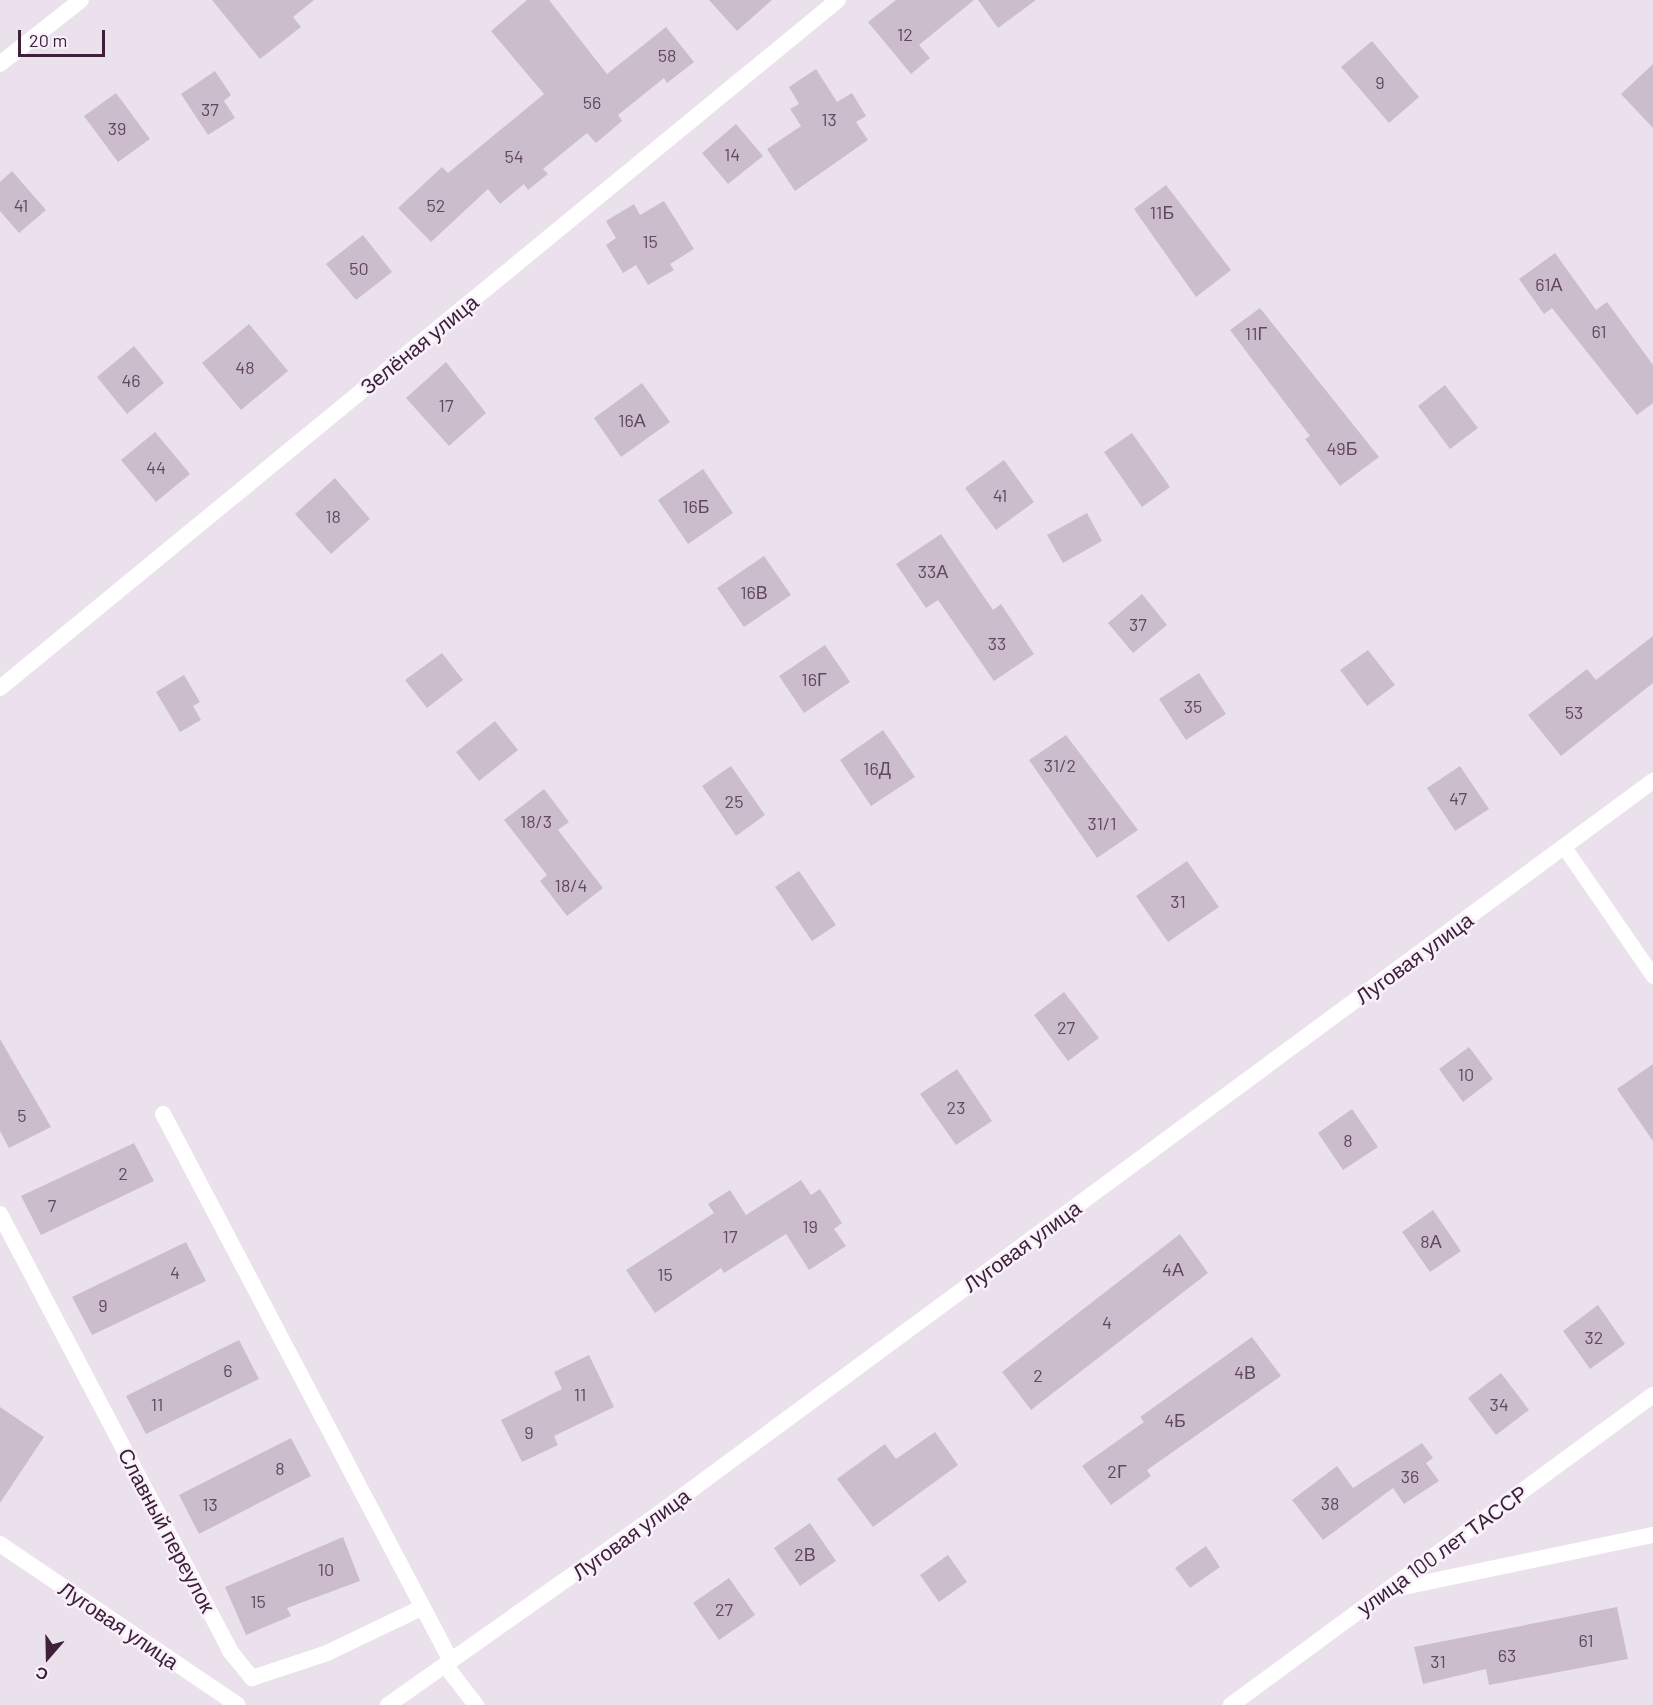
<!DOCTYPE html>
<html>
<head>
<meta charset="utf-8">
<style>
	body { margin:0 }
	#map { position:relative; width:1653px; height:1705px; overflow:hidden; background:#ebe1ec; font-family:Barlow,sans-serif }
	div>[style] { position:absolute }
	.building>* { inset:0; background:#ccbdcd }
	.service>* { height:15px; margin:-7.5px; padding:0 7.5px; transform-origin:7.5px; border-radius:7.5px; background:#fff }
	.minor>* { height:16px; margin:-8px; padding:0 8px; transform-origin:8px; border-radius:8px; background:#fff }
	span { translate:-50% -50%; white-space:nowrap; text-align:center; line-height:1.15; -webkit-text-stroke:5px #f8f1f9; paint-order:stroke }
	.number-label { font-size:18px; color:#624760 }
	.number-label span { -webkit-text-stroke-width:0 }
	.street-label { font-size:21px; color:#3e203b }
	.north { position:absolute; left:18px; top:1627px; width:60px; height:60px; -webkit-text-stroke:4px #f8f1f9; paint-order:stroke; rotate:200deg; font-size:16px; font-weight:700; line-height:24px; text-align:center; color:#3e203b }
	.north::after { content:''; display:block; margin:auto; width:21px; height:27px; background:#3e203b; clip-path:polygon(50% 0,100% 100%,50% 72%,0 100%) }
	.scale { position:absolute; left:18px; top:30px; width:87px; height:27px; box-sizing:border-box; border:3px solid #3e203b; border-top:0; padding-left:8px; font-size:18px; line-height:21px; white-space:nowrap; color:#3e203b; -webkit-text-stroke:4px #f8f1f9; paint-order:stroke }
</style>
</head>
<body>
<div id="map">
	<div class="building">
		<i style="clip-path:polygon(212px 0,314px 0,293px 17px,301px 27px,260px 59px)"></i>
		<i style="clip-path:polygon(527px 0,549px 0,607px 74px,666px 27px,694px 62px,667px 83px,664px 78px,618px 115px,622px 121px,596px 143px,587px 133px,543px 169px,548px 174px,528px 190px,524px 184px,500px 204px,488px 189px,431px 242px,398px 208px,442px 167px,448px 173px,544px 94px,491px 31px)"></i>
		<i style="clip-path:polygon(709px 0,772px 0,737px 31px)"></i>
		<i style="clip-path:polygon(896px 0,974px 0,919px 45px,930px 58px,911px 74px,868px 22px)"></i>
		<i style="clip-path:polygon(978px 0,1036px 0,998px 28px)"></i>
		<i style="clip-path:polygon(1372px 41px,1419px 97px,1389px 123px,1341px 67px)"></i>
		<i style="clip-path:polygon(1653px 64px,1653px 128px,1621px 94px)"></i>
		<i style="clip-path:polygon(816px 69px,837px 102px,852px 93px,866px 116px,856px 122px,868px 140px,795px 191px,767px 149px,801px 126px,790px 109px,799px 104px,789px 87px)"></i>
		<i style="clip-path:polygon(215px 71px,231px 95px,224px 101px,235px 118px,208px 135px,181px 94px)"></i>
		<i style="clip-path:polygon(116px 93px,150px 139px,118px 162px,84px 116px)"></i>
		<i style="clip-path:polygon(736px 124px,763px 156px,728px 184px,702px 153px)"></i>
		<i style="clip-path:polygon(12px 171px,46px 210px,19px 233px,0 211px,0 182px)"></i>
		<i style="clip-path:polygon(1166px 185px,1231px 270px,1196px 297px,1134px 209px)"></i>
		<i style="clip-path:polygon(664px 201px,694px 249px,670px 264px,674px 270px,648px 285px,636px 265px,623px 273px,606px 245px,616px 238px,606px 221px,634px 204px,640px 215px)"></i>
		<i style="clip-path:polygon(363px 235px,392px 272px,356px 300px,326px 264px)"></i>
		<i style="clip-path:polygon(1555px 253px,1596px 310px,1607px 302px,1653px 365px,1653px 403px,1637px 415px,1552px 308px,1544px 314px,1519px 279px)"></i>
		<i style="clip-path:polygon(1260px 308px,1379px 457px,1340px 486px,1305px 439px,1310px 436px,1230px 330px)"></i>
		<i style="clip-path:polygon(249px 324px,288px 371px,241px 410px,202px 363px)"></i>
		<i style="clip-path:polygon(134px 346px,164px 383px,127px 414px,97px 377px)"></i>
		<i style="clip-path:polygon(446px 362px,486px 413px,449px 446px,406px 398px)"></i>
		<i style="clip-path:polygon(642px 383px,670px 422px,621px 457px,594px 418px)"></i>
		<i style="clip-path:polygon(1445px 385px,1478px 428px,1450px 449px,1418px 406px)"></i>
		<i style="clip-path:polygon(155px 432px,190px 474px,156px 502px,121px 460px)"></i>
		<i style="clip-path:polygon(1132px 433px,1170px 487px,1142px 507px,1104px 452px)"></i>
		<i style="clip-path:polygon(1004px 460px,1034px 502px,996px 530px,965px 488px)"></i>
		<i style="clip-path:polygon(703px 469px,733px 513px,688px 544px,658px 500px)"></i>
		<i style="clip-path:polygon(335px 478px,370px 519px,331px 554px,295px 514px)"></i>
		<i style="clip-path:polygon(1087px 513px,1102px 541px,1063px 563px,1047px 535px)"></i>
		<i style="clip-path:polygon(941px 534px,993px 610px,1001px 604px,1034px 654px,994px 681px,938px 600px,926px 608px,896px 564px)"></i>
		<i style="clip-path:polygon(764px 556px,791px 595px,744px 627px,717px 588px)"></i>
		<i style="clip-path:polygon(1142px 594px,1167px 625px,1133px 653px,1108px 623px)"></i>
		<i style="clip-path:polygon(1653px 636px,1653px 683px,1561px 756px,1528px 715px,1587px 669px,1596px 680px)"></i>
		<i style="clip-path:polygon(825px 645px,850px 682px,804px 713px,779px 676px)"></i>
		<i style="clip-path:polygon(1368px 650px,1395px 685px,1367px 706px,1340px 670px)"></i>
		<i style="clip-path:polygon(442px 653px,463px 680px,427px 708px,405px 680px)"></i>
		<i style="clip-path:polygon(1199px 673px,1226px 714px,1186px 740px,1159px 699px)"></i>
		<i style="clip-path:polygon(184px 675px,200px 702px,193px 706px,201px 720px,180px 732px,156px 692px)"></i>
		<i style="clip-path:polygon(495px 721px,518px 750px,479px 781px,456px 752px)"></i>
		<i style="clip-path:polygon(883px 730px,915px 777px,871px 806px,840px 760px)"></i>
		<i style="clip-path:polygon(1066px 735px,1138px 830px,1097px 858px,1029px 760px)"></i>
		<i style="clip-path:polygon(731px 766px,765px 815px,736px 836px,702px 786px)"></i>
		<i style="clip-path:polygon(1460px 766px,1489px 809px,1455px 831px,1427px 788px)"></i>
		<i style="clip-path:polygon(544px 789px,569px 822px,558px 830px,603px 888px,567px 916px,540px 881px,547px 875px,504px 820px)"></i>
		<i style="clip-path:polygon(1187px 861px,1219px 907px,1168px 942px,1136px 896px)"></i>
		<i style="clip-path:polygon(799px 871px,836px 925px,812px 941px,775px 887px)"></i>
		<i style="clip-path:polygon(1064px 992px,1099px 1038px,1068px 1061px,1034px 1015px)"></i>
		<i style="clip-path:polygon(0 1039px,51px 1127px,9px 1148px,0 1131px)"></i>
		<i style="clip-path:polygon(1469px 1047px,1493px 1079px,1463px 1102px,1439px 1069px)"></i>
		<i style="clip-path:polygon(1653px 1064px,1653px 1141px,1617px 1089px)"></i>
		<i style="clip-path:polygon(957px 1069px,992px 1121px,956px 1145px,920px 1094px)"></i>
		<i style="clip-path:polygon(1352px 1109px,1378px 1147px,1343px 1170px,1318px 1133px)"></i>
		<i style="clip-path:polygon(134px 1143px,154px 1181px,41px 1235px,21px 1196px)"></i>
		<i style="clip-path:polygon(801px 1180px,811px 1195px,820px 1189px,842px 1223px,834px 1229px,846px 1246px,809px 1270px,786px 1234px,724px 1273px,721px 1268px,655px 1313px,626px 1270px,714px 1213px,708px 1204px,730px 1190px,746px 1215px)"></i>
		<i style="clip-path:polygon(1433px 1210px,1461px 1251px,1430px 1272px,1402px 1232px)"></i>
		<i style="clip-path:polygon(1180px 1234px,1208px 1273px,1031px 1410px,1002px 1372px)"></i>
		<i style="clip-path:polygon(186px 1242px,206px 1281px,92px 1335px,72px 1297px)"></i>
		<i style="clip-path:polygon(1598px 1305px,1625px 1344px,1590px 1369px,1563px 1331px)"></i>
		<i style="clip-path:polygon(1252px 1337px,1281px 1376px,1147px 1470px,1151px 1476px,1111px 1505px,1082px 1466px,1144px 1422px,1140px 1417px)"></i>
		<i style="clip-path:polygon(239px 1340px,259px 1379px,146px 1434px,126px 1396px)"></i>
		<i style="clip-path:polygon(589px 1355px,614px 1407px,554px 1436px,558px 1445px,522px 1462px,501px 1420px,562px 1389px,554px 1372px)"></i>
		<i style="clip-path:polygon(1501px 1373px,1529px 1410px,1496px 1435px,1468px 1398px)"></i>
		<i style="clip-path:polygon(0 1407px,44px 1437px,0 1503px)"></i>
		<i style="clip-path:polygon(935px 1432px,958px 1465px,873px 1527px,837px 1479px,885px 1444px,896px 1459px)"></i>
		<i style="clip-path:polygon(291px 1438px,311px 1476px,199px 1534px,179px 1495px)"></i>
		<i style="clip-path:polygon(1422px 1443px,1433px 1458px,1426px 1463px,1439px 1481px,1404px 1504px,1393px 1488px,1323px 1540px,1292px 1500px,1337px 1466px,1353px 1488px)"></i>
		<i style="clip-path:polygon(810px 1523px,836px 1561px,800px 1586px,774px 1548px)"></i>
		<i style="clip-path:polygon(343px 1537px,360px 1581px,287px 1608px,291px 1616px,246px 1635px,225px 1587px)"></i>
		<i style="clip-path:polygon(1206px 1546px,1220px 1567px,1190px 1588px,1175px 1568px)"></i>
		<i style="clip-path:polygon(948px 1555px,967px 1582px,939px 1602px,920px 1575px)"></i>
		<i style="clip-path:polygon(729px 1578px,755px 1615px,719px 1640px,693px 1603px)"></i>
		<i style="clip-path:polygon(1617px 1607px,1628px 1659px,1489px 1685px,1486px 1669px,1423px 1684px,1414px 1647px)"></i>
	</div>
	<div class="service">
		<i style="left:1564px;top:847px;width:157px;rotate:55.4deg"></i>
	</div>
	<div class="minor">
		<i style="left:0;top:64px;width:103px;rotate:-38.3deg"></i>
		<i style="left:0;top:688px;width:1084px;rotate:-39.39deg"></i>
		<i style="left:163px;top:1114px;width:618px;rotate:62.23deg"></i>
		<i style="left:0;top:1214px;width:494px;rotate:62.2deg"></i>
		<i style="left:230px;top:1651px;width:35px;rotate:51deg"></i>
		<i style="left:252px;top:1678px;width:79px;rotate:-18.4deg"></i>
		<i style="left:327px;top:1653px;width:106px;rotate:-25.6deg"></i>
		<i style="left:0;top:1544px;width:287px;rotate:34.1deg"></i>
		<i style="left:1394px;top:1589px;width:265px;rotate:-11.8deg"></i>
		<i style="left:445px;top:1665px;width:51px;rotate:52.2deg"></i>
		<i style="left:388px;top:1705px;width:311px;rotate:-35.2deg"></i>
		<i style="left:642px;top:1526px;width:1256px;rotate:-36.39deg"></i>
		<i style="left:1231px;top:1705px;width:524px;rotate:-36.3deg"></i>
	</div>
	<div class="number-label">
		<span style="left:905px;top:34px">12</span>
		<span style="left:667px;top:55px">58</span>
		<span style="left:1380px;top:82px">9</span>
		<span style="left:592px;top:102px">56</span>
		<span style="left:210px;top:109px">37</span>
		<span style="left:829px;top:119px">13</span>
		<span style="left:117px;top:128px">39</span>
		<span style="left:732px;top:154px">14</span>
		<span style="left:514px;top:156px">54</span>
		<span style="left:21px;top:205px">41</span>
		<span style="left:436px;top:205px">52</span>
		<span style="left:1162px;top:212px">11Б</span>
		<span style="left:650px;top:241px">15</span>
		<span style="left:359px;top:268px">50</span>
		<span style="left:1549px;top:284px">61А</span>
		<span style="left:1599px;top:331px">61</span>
		<span style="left:1256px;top:333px">11Г</span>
		<span style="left:245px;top:367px">48</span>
		<span style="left:131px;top:380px">46</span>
		<span style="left:446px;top:405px">17</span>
		<span style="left:632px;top:420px">16А</span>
		<span style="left:1342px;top:448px">49Б</span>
		<span style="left:156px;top:467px">44</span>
		<span style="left:1000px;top:495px">41</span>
		<span style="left:696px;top:506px">16Б</span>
		<span style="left:333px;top:516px">18</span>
		<span style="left:933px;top:571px">33А</span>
		<span style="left:754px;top:592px">16В</span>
		<span style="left:1138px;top:624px">37</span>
		<span style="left:997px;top:643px">33</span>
		<span style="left:814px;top:679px">16Г</span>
		<span style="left:1193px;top:706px">35</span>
		<span style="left:1574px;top:712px">53</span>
		<span style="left:1060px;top:765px">31/2</span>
		<span style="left:877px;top:768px">16Д</span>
		<span style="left:1458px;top:798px">47</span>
		<span style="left:734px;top:801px">25</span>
		<span style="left:536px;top:821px">18/3</span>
		<span style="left:1102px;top:823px">31/1</span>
		<span style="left:571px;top:885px">18/4</span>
		<span style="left:1178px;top:901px">31</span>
		<span style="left:1066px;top:1027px">27</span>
		<span style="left:1466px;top:1074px">10</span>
		<span style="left:956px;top:1107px">23</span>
		<span style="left:22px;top:1115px">5</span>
		<span style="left:1348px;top:1140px">8</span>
		<span style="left:123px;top:1173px">2</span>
		<span style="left:52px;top:1205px">7</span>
		<span style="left:810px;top:1226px">19</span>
		<span style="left:730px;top:1236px">17</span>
		<span style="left:1431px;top:1241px">8А</span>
		<span style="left:1173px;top:1269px">4А</span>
		<span style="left:175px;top:1272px">4</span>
		<span style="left:665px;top:1274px">15</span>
		<span style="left:103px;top:1305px">9</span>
		<span style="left:1107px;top:1322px">4</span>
		<span style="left:1594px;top:1337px">32</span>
		<span style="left:228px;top:1370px">6</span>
		<span style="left:1245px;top:1372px">4В</span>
		<span style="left:1038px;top:1375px">2</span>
		<span style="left:580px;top:1394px">11</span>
		<span style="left:157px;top:1404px">11</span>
		<span style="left:1499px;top:1404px">34</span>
		<span style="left:1175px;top:1420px">4Б</span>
		<span style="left:529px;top:1432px">9</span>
		<span style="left:280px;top:1468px">8</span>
		<span style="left:1117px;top:1471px">2Г</span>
		<span style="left:1410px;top:1476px">36</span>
		<span style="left:1330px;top:1503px">38</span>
		<span style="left:210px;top:1504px">13</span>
		<span style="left:805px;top:1554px">2В</span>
		<span style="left:326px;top:1569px">10</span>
		<span style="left:258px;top:1601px">15</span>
		<span style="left:724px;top:1609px">27</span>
		<span style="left:1586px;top:1640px">61</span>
		<span style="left:1507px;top:1655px">63</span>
		<span style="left:1438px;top:1661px">31</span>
	</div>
	<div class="street-label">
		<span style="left:419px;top:344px;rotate:-39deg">Зелёная улица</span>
		<span style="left:1414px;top:958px;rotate:-36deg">Луговая улица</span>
		<span style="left:1022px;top:1246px;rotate:-36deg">Луговая улица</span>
		<span style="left:167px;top:1530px;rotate:62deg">Славный переулок</span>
		<span style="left:631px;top:1534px;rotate:-36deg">Луговая улица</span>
		<span style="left:1442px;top:1550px;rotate:-36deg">улица 100 лет ТАССР</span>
		<span style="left:119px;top:1625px;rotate:34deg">Луговая улица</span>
	</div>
	<div class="north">С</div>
	<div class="scale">20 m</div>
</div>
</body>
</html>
